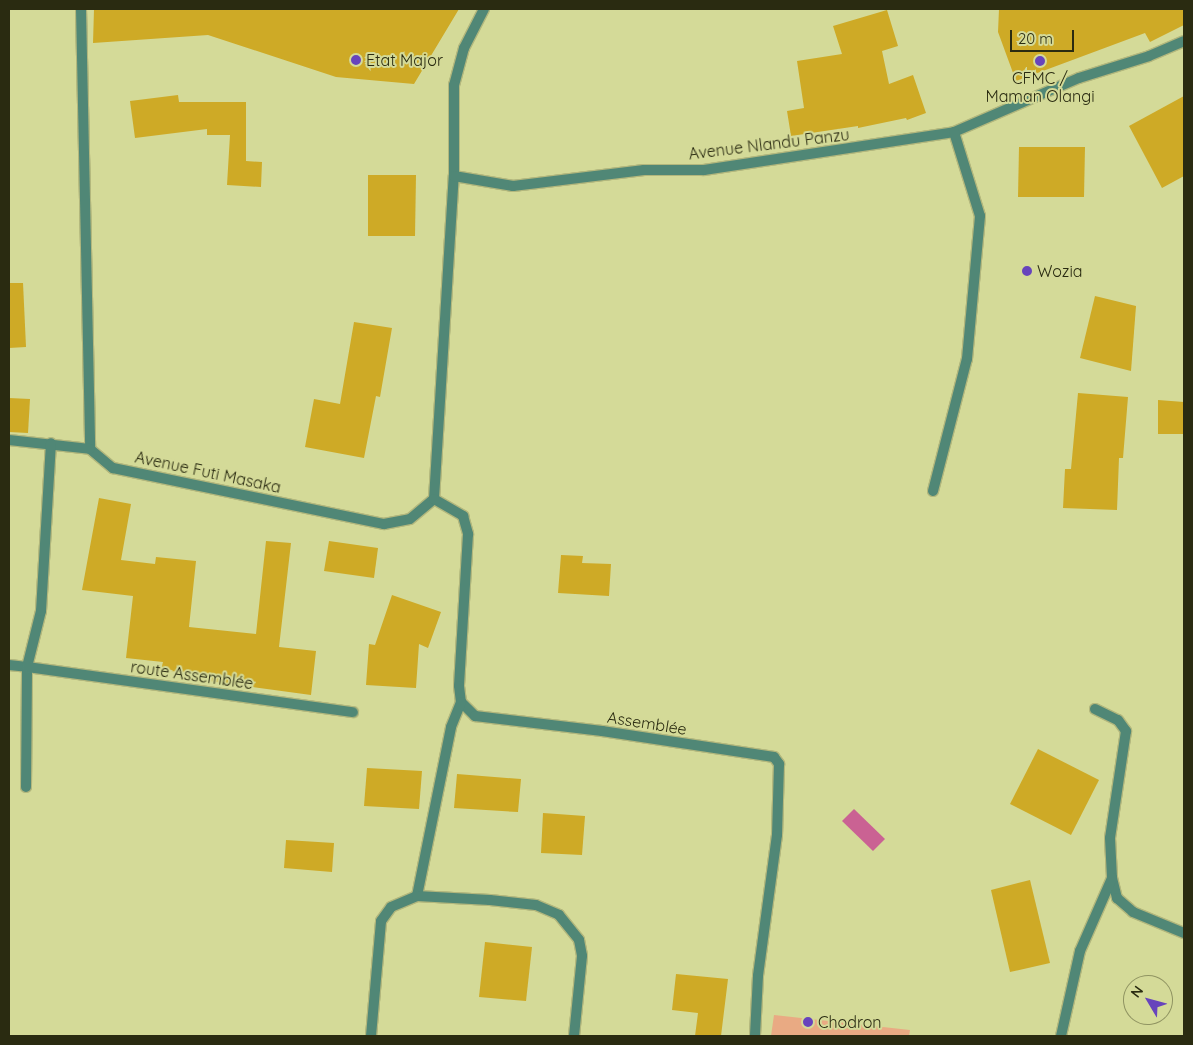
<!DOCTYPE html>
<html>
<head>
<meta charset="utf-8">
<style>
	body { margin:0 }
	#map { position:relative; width:1193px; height:1045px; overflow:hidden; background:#d4da98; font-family:Quicksand,sans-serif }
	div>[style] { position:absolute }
	.green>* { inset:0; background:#e9aa83 }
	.water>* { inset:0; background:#ca6293 }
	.building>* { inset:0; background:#ceaa26 }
	.roads { filter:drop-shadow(1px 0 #b2b77d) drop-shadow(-1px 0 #b2b77d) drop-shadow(0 1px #b2b77d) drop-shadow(0 -1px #b2b77d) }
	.minor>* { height:10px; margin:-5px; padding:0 5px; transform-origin:5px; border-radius:5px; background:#508776 }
	.dots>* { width:14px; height:14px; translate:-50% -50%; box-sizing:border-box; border:2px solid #d4da98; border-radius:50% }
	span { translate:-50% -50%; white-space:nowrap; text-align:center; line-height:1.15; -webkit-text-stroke:4px #d4da98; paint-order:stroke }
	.poi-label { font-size:16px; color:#2a2b11 }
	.left { translate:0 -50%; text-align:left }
	.street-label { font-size:16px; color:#2a2b11 }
	.frame { position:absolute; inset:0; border:10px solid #2a2b11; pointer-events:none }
	.north { position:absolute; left:1123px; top:975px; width:50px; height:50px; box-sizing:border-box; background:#d4da98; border:1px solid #909462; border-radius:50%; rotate:307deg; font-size:14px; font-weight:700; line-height:20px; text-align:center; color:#2a2b11 }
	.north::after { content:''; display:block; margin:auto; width:18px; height:22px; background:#6744bc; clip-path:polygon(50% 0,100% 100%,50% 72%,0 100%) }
	.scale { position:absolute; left:1010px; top:30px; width:64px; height:22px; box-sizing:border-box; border:2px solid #2a2b11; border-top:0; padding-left:6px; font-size:15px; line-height:18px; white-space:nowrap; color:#2a2b11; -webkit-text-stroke:4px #d4da98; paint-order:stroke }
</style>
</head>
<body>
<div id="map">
	<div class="green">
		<i style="clip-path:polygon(774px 1015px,910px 1030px,909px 1036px,771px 1036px)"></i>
	</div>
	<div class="water">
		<i style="clip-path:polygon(854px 809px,885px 839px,873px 851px,842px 821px)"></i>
	</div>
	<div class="building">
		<i style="clip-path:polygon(94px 9px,459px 9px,414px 84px,336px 77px,208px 35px,93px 43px)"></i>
		<i style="clip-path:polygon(999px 9px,1184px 9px,1184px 25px,1150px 42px,1145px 33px,1016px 81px,998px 32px)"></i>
		<i style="clip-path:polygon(887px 10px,898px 46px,882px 51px,889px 84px,913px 75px,926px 113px,907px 120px,906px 118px,858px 128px,858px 126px,791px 136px,787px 111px,804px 108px,797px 61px,842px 54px,833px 26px)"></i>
		<i style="clip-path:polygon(178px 95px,179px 102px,246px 102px,246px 161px,262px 162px,261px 187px,227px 185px,230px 135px,207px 135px,207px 129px,135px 138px,130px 101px)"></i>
		<i style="clip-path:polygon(1184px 96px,1184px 176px,1162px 188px,1129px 126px)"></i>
		<i style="clip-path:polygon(1019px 147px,1085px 147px,1084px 197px,1018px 197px)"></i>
		<i style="clip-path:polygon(368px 175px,416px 175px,415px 236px,368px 236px)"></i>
		<i style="clip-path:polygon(9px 283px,23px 283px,26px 347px,9px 348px)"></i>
		<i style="clip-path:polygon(1095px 296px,1136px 306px,1131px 371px,1080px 358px)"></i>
		<i style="clip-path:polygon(354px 322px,392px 328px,380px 397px,376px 396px,364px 458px,305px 447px,314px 399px,340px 404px)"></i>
		<i style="clip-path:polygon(1078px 393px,1128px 397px,1123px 458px,1119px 458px,1117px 510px,1063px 508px,1065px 469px,1071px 469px)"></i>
		<i style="clip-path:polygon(9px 398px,30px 399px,28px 433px,9px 432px)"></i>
		<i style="clip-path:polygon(1158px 400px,1184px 402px,1184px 434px,1158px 434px)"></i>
		<i style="clip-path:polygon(99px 498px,131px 504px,121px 560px,155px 564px,156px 557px,196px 561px,189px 627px,256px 634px,266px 541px,291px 543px,279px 647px,316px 651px,311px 695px,209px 681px,209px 675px,161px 670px,163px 662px,126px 658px,133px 596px,82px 590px)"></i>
		<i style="clip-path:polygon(329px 541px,378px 548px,374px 578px,324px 571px)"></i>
		<i style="clip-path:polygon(561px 555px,583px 556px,582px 563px,611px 564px,609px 596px,558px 593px)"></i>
		<i style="clip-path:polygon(392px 595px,441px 612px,428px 648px,419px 644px,416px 688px,366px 685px,369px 644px,375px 645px)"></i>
		<i style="clip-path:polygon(1038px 749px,1099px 780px,1071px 835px,1010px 804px)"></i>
		<i style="clip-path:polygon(367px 768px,422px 771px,419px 809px,364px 806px)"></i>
		<i style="clip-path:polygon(457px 774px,521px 779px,518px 812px,454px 808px)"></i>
		<i style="clip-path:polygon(543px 813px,585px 816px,582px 855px,541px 853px)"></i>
		<i style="clip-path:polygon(286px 840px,334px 843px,332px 872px,284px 868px)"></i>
		<i style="clip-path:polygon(1030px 880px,1050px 963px,1010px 972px,991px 890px)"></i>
		<i style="clip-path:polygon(485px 942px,532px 947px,526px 1001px,479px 997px)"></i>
		<i style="clip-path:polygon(676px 974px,728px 979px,721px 1036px,695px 1036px,698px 1013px,672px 1010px)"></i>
	</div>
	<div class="roads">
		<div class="minor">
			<i style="left:81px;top:9px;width:440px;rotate:88.8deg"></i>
			<i style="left:90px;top:449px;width:30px;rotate:40deg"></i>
			<i style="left:113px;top:468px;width:277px;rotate:11.7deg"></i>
			<i style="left:384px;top:524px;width:26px;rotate:-11deg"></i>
			<i style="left:410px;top:519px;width:31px;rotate:-40deg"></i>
			<i style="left:434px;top:499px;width:324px;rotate:-86.5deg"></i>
			<i style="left:484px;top:9px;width:44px;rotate:117.1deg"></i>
			<i style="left:464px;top:48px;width:38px;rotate:105deg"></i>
			<i style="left:454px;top:85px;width:91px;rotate:90deg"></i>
			<i style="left:454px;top:176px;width:60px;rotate:9.6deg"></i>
			<i style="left:513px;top:186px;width:132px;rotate:-7deg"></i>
			<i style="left:644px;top:170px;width:60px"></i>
			<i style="left:704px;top:170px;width:253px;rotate:-8.6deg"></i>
			<i style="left:954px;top:132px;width:136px;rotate:-23.4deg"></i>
			<i style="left:1079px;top:78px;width:73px;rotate:-17.4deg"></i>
			<i style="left:1149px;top:56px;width:38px;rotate:-23deg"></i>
			<i style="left:9px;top:440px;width:81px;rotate:6.3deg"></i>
			<i style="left:933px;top:491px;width:136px;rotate:-75.6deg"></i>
			<i style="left:967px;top:359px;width:144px;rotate:-84.8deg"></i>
			<i style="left:980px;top:216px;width:88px;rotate:-107.2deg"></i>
			<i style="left:434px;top:499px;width:34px;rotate:30deg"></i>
			<i style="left:463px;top:516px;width:19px;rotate:74deg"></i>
			<i style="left:468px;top:534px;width:152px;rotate:93.4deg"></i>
			<i style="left:459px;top:686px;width:16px;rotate:83deg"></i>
			<i style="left:461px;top:702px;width:20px;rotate:45deg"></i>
			<i style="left:475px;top:716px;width:128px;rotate:6.7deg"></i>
			<i style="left:602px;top:731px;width:174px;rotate:8.6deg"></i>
			<i style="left:774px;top:757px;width:9px;rotate:54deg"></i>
			<i style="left:779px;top:764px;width:71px;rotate:91.6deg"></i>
			<i style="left:777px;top:835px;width:142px;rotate:97.7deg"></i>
			<i style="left:758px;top:976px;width:60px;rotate:92.9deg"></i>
			<i style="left:9px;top:665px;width:18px;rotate:6deg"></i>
			<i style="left:27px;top:667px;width:58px;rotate:-76deg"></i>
			<i style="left:41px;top:611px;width:168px;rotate:-86.6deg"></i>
			<i style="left:1095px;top:709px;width:25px;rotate:26deg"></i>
			<i style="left:1118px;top:720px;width:14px;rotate:54deg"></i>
			<i style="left:1126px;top:731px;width:108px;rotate:98.5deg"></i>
			<i style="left:1110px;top:838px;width:40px;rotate:87.1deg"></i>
			<i style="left:1112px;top:878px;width:21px;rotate:76deg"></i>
			<i style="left:1117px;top:898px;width:21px;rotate:41deg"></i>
			<i style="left:1133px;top:912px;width:55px;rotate:22.4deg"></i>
			<i style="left:26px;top:787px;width:120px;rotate:-89.5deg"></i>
			<i style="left:27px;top:667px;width:329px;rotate:7.9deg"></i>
			<i style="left:417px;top:896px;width:172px;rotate:-78.6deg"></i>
			<i style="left:451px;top:727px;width:27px;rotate:-68deg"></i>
			<i style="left:371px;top:1036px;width:115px;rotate:-85deg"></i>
			<i style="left:381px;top:921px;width:17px;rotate:-54deg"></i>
			<i style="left:391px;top:907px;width:28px;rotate:-23deg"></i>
			<i style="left:417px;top:896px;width:73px;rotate:3.1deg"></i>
			<i style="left:490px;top:900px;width:46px;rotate:6.2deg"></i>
			<i style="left:536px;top:905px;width:25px;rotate:23deg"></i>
			<i style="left:559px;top:915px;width:32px;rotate:51deg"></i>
			<i style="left:579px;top:940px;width:16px;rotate:79deg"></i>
			<i style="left:582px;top:956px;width:80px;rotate:95.7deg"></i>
			<i style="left:1061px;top:1036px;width:87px;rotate:-77.4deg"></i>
			<i style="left:1080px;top:951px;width:80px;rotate:-66.3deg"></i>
		</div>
	</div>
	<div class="dots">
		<i style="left:356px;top:60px;background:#6744bc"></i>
		<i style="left:1040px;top:61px;background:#6744bc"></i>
		<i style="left:1027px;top:271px;background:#6744bc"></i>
		<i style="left:808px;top:1022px;background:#6744bc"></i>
	</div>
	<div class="poi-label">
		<span class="left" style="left:366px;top:60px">Etat Major</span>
		<span style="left:1040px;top:87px">CFMC /<br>Maman Olangi</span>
		<span class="left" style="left:1037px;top:271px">Wozia</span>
		<span class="left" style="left:818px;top:1022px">Chodron</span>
	</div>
	<div class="street-label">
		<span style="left:769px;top:144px;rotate:-7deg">Avenue Nlandu Panzu</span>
		<span style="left:208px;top:472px;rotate:12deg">Avenue Futi Masaka</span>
		<span style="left:192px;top:675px;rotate:8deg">route Assemblée</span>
		<span style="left:647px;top:723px;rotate:9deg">Assemblée</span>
	</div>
	<div class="frame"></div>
	<div class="north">N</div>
	<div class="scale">20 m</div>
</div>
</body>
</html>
